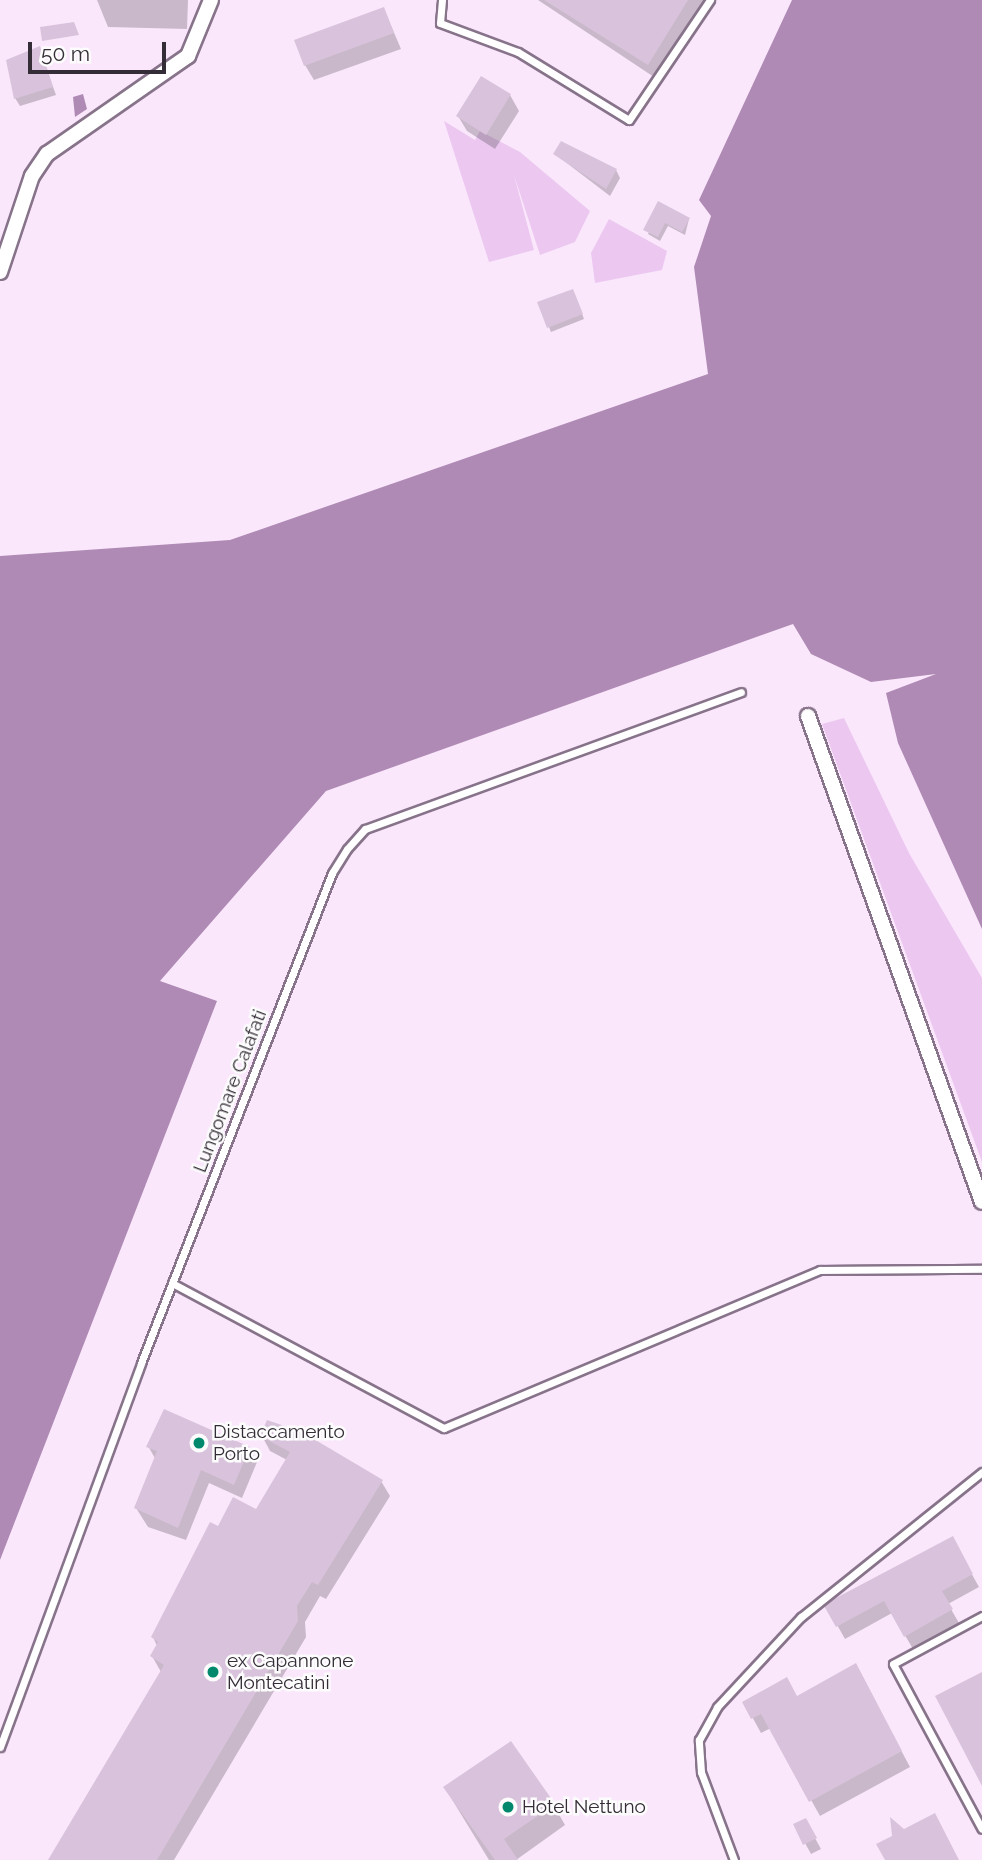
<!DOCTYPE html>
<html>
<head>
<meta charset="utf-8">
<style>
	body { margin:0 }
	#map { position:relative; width:982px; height:1860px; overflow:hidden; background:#fae7fc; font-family:Raleway,sans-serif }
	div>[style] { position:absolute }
	.green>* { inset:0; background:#ecc8f1 }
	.water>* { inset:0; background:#af8ab4 }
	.shadow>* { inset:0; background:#0003 }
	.building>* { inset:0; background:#d9c3dc }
	.roads { filter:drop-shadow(2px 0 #87738a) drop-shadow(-2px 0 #87738a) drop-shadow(0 2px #87738a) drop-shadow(0 -2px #87738a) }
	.lane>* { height:7px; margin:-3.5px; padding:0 3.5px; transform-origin:3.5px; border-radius:3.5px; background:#fff }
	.street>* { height:14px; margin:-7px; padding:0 7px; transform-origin:7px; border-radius:7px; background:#fff }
	.dots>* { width:19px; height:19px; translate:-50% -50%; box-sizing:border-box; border:4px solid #fcfcfc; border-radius:50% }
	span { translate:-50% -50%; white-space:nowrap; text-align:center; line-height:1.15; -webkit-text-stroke:5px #fcfcfc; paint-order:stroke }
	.street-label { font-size:19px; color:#342c36 }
	.poi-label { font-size:19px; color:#342c36 }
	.left { translate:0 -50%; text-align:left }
	.scale { position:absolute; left:28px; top:42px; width:138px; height:32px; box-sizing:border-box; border:4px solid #342c36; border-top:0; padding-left:9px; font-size:21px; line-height:24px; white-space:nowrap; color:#342c36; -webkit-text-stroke:5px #fcfcfc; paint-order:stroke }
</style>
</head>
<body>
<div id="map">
	<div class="green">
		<i style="clip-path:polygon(444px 121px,475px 140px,480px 131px,520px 152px,590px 211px,575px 242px,540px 255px,514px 175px,534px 250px,489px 262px)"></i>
		<i style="clip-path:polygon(609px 219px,667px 251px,662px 270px,595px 283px,591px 253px)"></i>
		<i style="clip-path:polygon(844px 718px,909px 853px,982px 978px,982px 1162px,822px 724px)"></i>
	</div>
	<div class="water">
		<i style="clip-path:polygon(792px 0,982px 0,982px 929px,898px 743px,886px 693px,936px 674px,871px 682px,811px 654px,793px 624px,326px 791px,160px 981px,217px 1001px,0 1560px,0 556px,230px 540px,708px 374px,694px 267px,711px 216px,699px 200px)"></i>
		<i style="clip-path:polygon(83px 94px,87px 109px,75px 117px,73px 97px)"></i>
	</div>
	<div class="shadow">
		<i style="clip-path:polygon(97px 0,188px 0,187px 29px,108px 27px)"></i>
		<i style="clip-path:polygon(538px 0,706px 0,657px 79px)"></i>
		<i style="clip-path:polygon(384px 9px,401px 49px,314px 80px,305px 65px)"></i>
		<i style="clip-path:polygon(39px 48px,56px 95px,20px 106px,15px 98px)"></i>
		<i style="clip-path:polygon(510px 95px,519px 111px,495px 149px,467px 131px,458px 116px)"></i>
		<i style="clip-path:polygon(555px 154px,616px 170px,620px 178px,610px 196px)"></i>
		<i style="clip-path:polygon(659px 203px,689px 219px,685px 235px,668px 226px,660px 241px,648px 234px)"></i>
		<i style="clip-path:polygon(575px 295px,584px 319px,551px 332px,549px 327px)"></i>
		<i style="clip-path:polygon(262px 1436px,381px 1481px,390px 1496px,326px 1599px,320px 1596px,305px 1622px,306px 1637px,174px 1860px,50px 1860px,161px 1672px,152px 1656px,157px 1646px,153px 1637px,218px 1528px,257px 1511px,287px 1460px,270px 1451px)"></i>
		<i style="clip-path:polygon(148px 1446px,249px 1448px,257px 1462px,242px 1498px,209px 1483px,186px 1540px,148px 1527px,136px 1508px,156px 1460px)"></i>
		<i style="clip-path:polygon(952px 1539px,979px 1587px,948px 1604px,959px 1623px,913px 1649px,892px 1613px,845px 1639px,827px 1607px)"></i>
		<i style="clip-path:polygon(864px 1681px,910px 1767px,820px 1816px,771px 1728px,761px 1733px,744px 1702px,796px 1698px)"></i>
		<i style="clip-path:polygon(445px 1788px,553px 1804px,565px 1825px,516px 1860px,489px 1860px)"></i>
		<i style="clip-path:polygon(805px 1820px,821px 1849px,811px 1854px,795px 1825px)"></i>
	</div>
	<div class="building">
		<i style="clip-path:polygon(544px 0,688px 0,648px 65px)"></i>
		<i style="clip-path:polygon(384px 7px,394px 33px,304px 66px,294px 40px)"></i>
		<i style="clip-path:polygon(74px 22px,79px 35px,42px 41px,40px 27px)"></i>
		<i style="clip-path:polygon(40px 46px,53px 87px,14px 99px,6px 60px)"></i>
		<i style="clip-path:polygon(481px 76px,511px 94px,486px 135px,456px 116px)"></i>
		<i style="clip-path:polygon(561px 141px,617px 169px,606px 189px,553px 154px)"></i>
		<i style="clip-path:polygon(658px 201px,690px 218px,682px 232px,665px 223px,658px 237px,643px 230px)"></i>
		<i style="clip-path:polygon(573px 289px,583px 314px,547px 328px,537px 302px)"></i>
		<i style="clip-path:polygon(164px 1409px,250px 1447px,234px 1485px,201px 1470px,178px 1528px,134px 1508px,157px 1451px,146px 1447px)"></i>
		<i style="clip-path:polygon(267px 1420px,302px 1432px,383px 1480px,318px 1585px,312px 1582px,297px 1606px,298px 1621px,157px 1860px,48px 1860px,164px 1665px,150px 1656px,158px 1642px,151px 1637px,210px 1522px,218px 1526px,233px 1497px,256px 1509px,290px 1452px,260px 1436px)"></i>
		<i style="clip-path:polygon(953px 1536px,973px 1574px,942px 1591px,953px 1609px,904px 1637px,884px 1601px,836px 1627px,824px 1606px,834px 1599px)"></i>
		<i style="clip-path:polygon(856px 1663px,902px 1751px,809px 1802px,761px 1714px,751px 1719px,742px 1702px,787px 1677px,797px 1696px)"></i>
		<i style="clip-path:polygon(982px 1672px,982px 1786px,935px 1696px)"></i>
		<i style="clip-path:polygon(511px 1741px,555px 1804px,504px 1839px,518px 1860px,495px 1860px,443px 1787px)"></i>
		<i style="clip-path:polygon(935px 1813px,959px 1860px,885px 1860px,876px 1844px,892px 1836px,890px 1817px,904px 1829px)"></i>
		<i style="clip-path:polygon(806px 1818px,817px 1838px,803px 1845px,793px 1824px)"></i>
	</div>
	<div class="roads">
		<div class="lane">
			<i style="left:442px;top:0;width:23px;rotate:95deg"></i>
			<i style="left:440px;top:23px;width:83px;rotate:20.4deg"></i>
			<i style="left:518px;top:52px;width:130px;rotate:31.5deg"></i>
			<i style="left:629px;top:120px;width:145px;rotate:-56deg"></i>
			<i style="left:172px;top:1283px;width:308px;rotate:28.1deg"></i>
			<i style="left:444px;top:1428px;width:408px;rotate:-22.8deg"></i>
			<i style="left:820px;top:1270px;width:162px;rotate:-0.4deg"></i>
			<i style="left:982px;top:1616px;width:101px;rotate:151.7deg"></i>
			<i style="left:893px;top:1664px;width:187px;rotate:61.7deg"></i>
			<i style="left:0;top:1747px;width:409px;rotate:-69.8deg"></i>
			<i style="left:141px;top:1363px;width:526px;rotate:-68.7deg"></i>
			<i style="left:332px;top:873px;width:28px;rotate:-58deg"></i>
			<i style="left:347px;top:849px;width:27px;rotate:-48deg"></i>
			<i style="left:365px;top:829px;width:400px;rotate:-20deg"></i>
			<i style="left:734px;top:1860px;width:94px;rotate:-110.6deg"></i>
			<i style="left:701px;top:1772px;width:32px;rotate:-94deg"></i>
			<i style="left:699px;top:1740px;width:38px;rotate:-61deg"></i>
			<i style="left:717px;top:1707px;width:123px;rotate:-47deg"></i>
			<i style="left:801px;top:1617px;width:232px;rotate:-38.7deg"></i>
		</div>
		<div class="street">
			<i style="left:0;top:272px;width:101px;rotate:-71.6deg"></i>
			<i style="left:32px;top:176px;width:27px;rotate:-56deg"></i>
			<i style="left:47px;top:154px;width:172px;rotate:-34.8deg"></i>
			<i style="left:188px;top:56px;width:61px;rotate:-67.7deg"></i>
			<i style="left:808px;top:716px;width:516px;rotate:70.3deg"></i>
		</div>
	</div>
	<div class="dots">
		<i style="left:199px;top:1443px;background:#00886d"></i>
		<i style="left:213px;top:1672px;background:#00886d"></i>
		<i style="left:508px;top:1807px;background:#00886d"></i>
	</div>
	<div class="street-label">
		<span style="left:230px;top:1091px;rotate:-69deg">Lungomare Calafati</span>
	</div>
	<div class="poi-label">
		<span class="left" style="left:213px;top:1443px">Distaccamento<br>Porto</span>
		<span class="left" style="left:227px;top:1672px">ex Capannone<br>Montecatini</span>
		<span class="left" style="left:522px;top:1807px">Hotel Nettuno</span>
	</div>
	<div class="scale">50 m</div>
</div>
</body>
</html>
